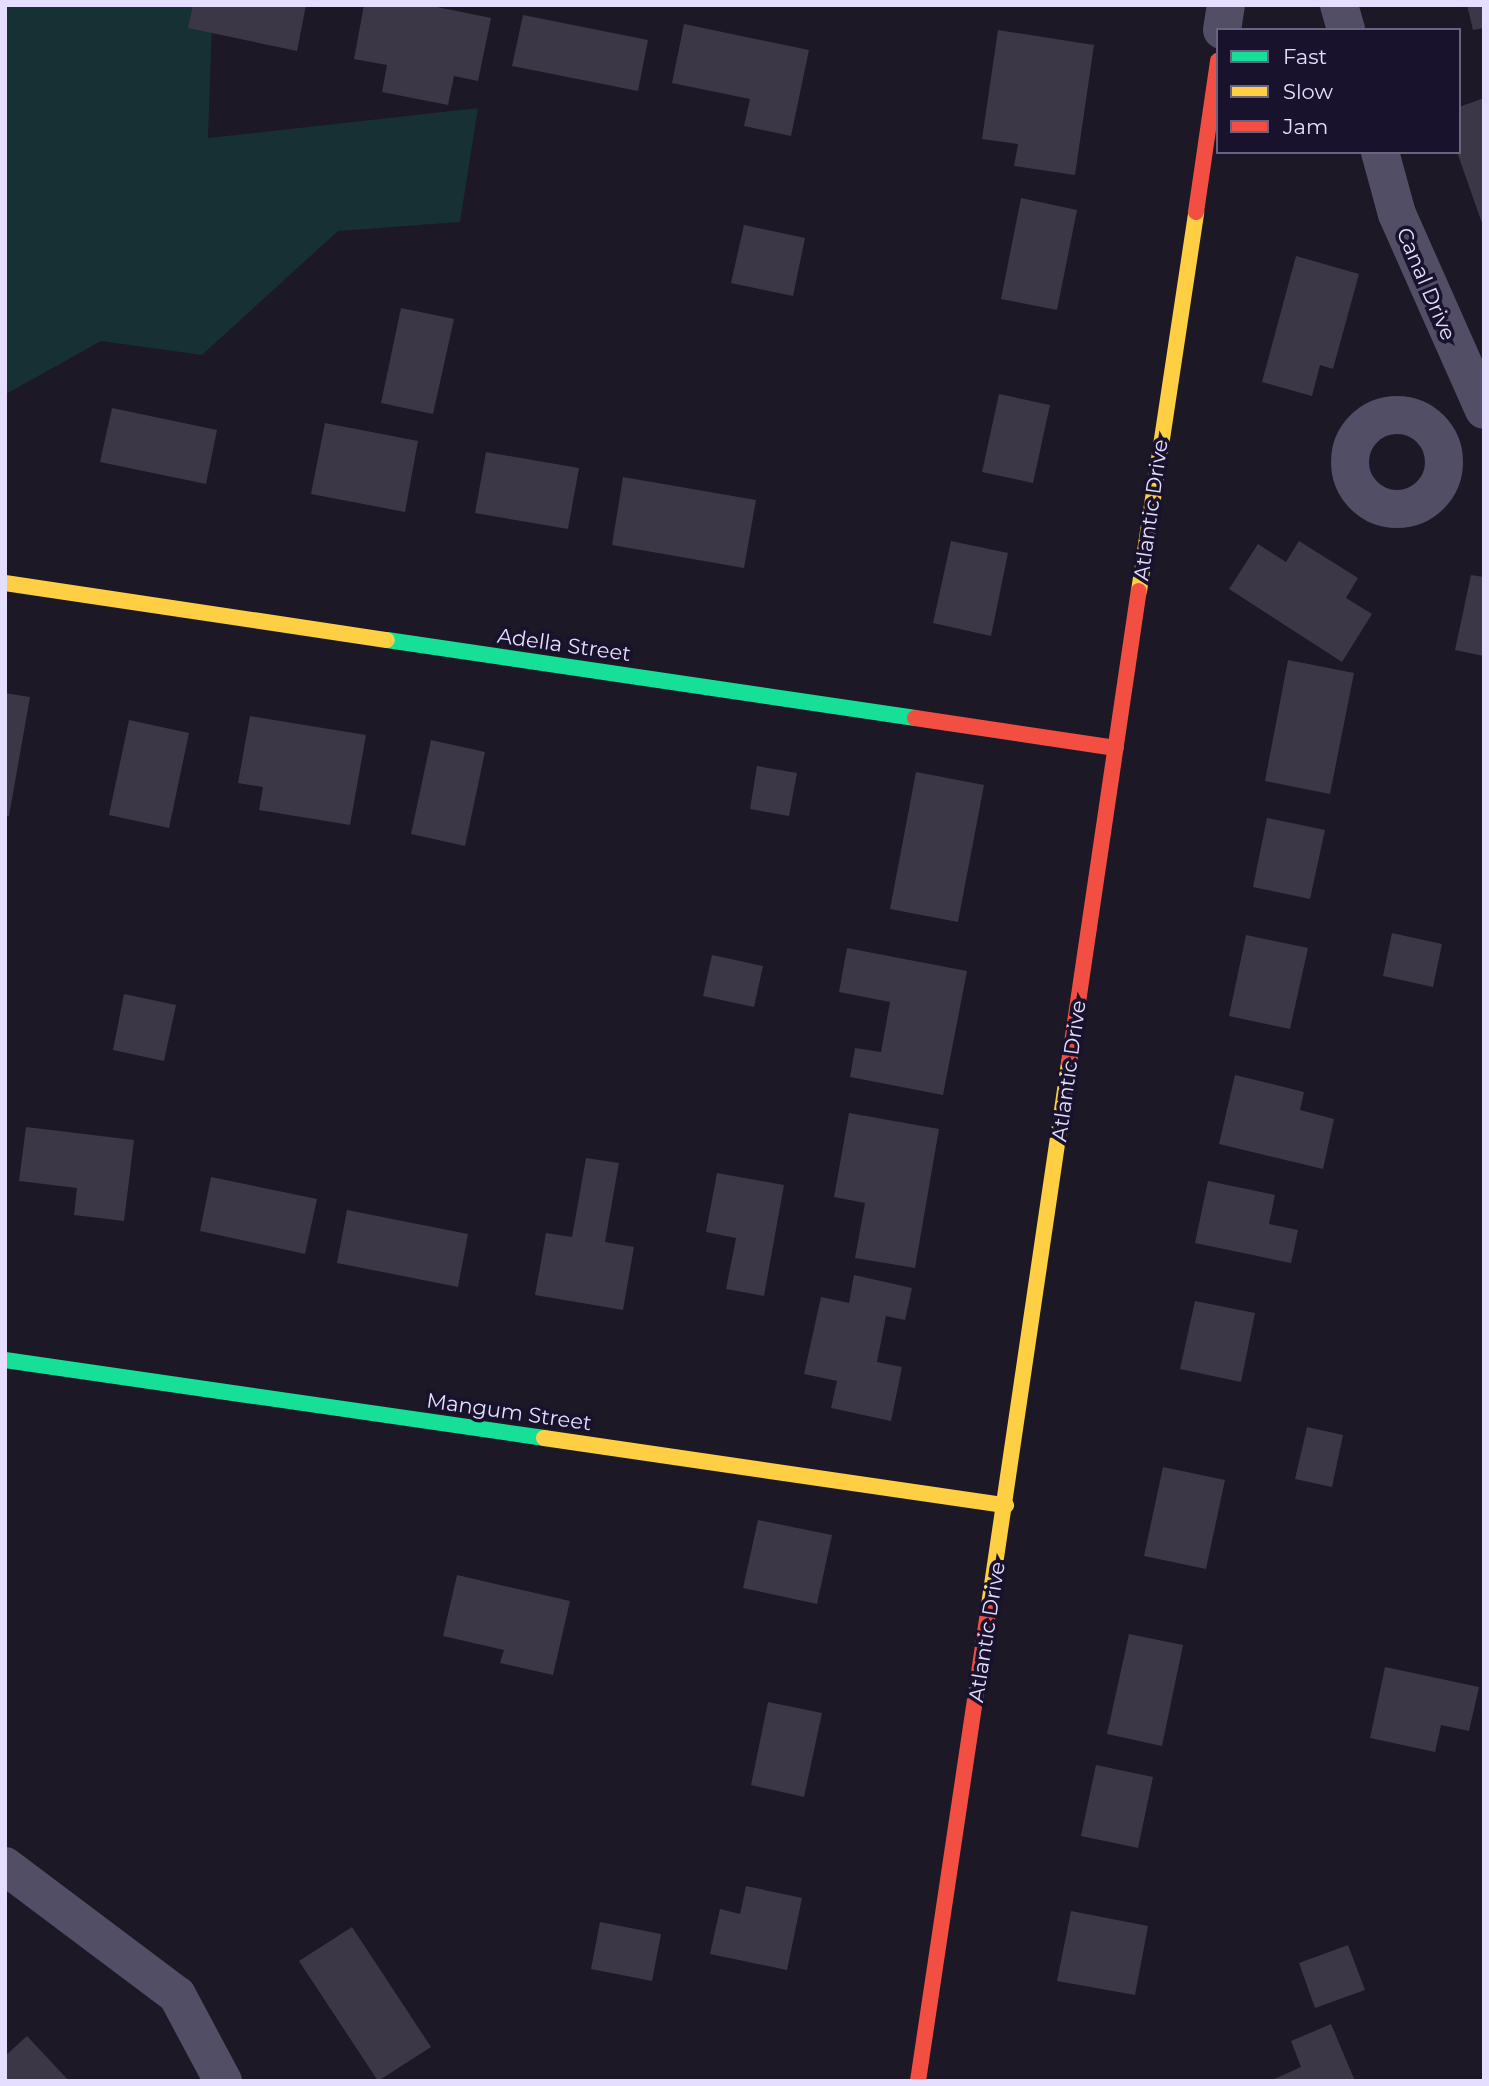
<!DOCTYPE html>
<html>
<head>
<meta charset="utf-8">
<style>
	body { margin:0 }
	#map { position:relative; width:1489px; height:2086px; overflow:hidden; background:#1c1826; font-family:Montserrat,sans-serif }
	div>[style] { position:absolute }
	.green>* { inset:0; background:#163034 }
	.building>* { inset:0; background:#3b3747 }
	.street>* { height:38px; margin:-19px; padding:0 19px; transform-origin:19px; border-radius:19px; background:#514e66 }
	.street>.ring { margin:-19px; padding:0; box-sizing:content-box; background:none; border:38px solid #514e66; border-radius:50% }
	.fast>* { height:16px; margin:-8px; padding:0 8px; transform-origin:8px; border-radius:8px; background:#16e098 }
	.slow>* { height:16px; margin:-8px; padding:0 8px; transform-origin:8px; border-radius:8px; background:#ffcf43 }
	.jam>* { height:16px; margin:-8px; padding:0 8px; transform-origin:8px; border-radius:8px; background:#f24e42 }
	span { translate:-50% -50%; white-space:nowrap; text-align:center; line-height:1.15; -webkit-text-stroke:7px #19122c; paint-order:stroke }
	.street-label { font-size:21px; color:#e5defe }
	.frame { position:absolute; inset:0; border:7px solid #e5defe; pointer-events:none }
	.legend { position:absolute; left:1216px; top:28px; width:245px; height:126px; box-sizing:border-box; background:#19122c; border:2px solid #6b6480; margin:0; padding:9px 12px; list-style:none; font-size:21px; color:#e5defe }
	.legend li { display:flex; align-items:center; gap:14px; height:35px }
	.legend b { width:35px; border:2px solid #6b6480 }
</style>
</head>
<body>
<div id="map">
	<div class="green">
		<i style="clip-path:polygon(5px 5px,202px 5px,212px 24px,208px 138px,478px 108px,460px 222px,338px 231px,202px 355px,101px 341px,6px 394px)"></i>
	</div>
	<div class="building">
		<i style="clip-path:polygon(193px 5px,306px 5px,297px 51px,188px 28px)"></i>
		<i style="clip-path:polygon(364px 5px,427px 5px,491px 18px,478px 81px,454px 76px,448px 105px,382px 92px,387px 65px,354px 59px)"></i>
		<i style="clip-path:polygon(1467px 5px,1484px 5px,1484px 28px,1473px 30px)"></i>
		<i style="clip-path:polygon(523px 15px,648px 40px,638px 91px,512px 66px)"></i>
		<i style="clip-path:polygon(684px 24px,809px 50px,791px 136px,744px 126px,750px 99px,672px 83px)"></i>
		<i style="clip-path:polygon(998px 30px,1094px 45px,1075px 175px,1014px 166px,1018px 144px,982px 139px)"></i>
		<i style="clip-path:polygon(1484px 98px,1484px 226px,1483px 226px,1457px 152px,1459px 107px)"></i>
		<i style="clip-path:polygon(1021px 198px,1077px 210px,1057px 310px,1001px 299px)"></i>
		<i style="clip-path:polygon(744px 225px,805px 238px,793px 296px,731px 283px)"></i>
		<i style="clip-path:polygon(1296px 256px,1359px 274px,1333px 369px,1320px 365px,1312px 396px,1262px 382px)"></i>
		<i style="clip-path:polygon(401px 308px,454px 319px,433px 414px,381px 403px)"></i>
		<i style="clip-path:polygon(999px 394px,1050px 405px,1033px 483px,982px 472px)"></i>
		<i style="clip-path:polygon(112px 408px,217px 430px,206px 484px,100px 462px)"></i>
		<i style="clip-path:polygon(325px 423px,418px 441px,405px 512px,311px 494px)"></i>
		<i style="clip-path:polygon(486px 452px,579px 468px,568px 529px,475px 513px)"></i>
		<i style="clip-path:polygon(623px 477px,756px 500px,744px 568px,612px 545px)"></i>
		<i style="clip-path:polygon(951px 541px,1008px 553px,991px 636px,933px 623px)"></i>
		<i style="clip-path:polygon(1299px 541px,1358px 578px,1346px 598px,1372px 614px,1342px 662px,1229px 589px,1258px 544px,1286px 562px)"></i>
		<i style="clip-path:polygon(1471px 575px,1484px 577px,1484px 656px,1455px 650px)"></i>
		<i style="clip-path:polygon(1288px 660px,1354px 673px,1330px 794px,1265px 781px)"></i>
		<i style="clip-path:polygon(5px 693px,30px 697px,9px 816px,5px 815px)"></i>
		<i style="clip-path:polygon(250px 716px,366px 735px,350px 825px,259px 810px,263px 787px,238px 783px)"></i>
		<i style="clip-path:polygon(129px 720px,189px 733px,169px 828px,109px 815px)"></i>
		<i style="clip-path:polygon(431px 740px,485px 752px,465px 846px,411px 834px)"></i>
		<i style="clip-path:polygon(757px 766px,797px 773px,789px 816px,750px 809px)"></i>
		<i style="clip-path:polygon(916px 772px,984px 785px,958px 922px,890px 909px)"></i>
		<i style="clip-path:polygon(1267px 818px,1325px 830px,1310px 899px,1253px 887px)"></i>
		<i style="clip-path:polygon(1392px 933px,1442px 944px,1433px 987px,1383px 976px)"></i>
		<i style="clip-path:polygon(1246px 935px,1308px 948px,1290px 1029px,1229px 1016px)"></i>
		<i style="clip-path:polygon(847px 948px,967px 971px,943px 1095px,850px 1077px,855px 1048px,881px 1052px,890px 1002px,839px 992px)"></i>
		<i style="clip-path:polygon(712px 955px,763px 966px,754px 1007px,703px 996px)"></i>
		<i style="clip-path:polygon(124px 994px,176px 1005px,164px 1061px,113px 1050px)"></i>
		<i style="clip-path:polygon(1235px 1075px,1304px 1092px,1300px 1110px,1334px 1119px,1323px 1169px,1219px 1144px)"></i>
		<i style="clip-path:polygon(849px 1113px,939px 1129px,915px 1268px,855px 1258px,865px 1203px,834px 1197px)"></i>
		<i style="clip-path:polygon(26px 1127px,134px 1140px,124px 1221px,74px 1215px,77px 1188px,19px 1181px)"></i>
		<i style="clip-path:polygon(586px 1158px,619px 1163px,605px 1242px,634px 1247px,623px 1310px,535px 1295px,546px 1233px,572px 1237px)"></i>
		<i style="clip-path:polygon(717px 1173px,784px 1185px,764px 1296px,726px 1289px,736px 1238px,706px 1232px)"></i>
		<i style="clip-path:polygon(211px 1177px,317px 1199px,305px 1254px,200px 1231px)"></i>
		<i style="clip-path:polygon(1208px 1181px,1275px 1195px,1269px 1224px,1298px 1230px,1291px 1263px,1195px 1243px)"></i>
		<i style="clip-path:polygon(347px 1210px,468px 1234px,458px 1287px,337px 1263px)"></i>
		<i style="clip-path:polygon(854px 1275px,912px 1288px,905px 1320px,886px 1316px,877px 1362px,902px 1367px,891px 1421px,831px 1408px,837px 1381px,804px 1374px,821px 1297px,849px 1303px)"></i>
		<i style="clip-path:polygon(1195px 1301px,1255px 1313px,1241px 1382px,1180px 1369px)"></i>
		<i style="clip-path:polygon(1307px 1427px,1343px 1435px,1332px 1487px,1295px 1479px)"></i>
		<i style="clip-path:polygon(1163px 1467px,1225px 1480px,1206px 1569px,1144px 1556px)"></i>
		<i style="clip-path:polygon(758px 1520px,832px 1535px,817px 1604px,743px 1588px)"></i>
		<i style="clip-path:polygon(457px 1575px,570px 1601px,553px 1675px,500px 1663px,504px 1650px,443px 1636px)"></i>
		<i style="clip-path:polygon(1129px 1634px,1183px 1645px,1162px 1746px,1107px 1734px)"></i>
		<i style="clip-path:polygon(1385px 1667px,1479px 1687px,1469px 1731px,1441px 1725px,1435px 1752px,1370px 1738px)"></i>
		<i style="clip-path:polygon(768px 1702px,822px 1713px,804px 1797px,751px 1785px)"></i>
		<i style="clip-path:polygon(1096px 1765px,1153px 1777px,1138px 1848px,1081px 1836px)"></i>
		<i style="clip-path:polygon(746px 1886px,802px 1898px,787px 1970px,710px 1954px,720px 1909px,740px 1914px)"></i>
		<i style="clip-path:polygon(1071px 1911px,1148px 1926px,1135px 1995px,1057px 1981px)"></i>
		<i style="clip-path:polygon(600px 1922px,661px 1934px,652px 1981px,591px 1969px)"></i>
		<i style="clip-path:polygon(352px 1927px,431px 2047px,378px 2081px,299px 1961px)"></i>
		<i style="clip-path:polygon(1348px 1945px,1365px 1990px,1315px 2008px,1299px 1963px)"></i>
		<i style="clip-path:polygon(1331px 2024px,1355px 2081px,1270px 2081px,1301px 2067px,1291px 2041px)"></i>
		<i style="clip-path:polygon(27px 2036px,69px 2081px,5px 2081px,5px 2056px)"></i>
	</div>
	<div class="street">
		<i style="left:1339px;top:5px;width:26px;rotate:74deg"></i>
		<i style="left:1222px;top:30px;width:25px;rotate:-81deg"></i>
		<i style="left:1380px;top:152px;width:64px;rotate:74.7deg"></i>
		<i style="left:1397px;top:214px;width:214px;rotate:66.1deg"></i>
		<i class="ring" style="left:1350px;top:415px;width:56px;height:56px"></i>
		<i style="left:5px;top:1866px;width:215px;rotate:36.9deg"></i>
		<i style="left:177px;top:1995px;width:98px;rotate:61.9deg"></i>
	</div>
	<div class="fast">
		<i style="left:387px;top:640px;width:534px;rotate:8.4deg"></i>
		<i style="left:5px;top:1360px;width:545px;rotate:8.23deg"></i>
	</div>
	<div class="slow">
		<i style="left:5px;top:583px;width:386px;rotate:8.5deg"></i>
		<i style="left:1139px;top:591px;width:383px;rotate:-81.4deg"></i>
		<i style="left:544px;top:1438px;width:467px;rotate:8.3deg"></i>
		<i style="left:988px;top:1612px;width:555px;rotate:-81.61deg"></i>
	</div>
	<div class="jam">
		<i style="left:1196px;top:212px;width:153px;rotate:-81.7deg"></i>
		<i style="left:915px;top:718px;width:203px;rotate:8.5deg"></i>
		<i style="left:1069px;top:1063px;width:477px;rotate:-81.6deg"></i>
		<i style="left:918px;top:2081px;width:474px;rotate:-81.5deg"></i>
	</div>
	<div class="street-label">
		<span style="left:1426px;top:284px;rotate:67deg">Canal Drive</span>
		<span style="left:1151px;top:510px;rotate:-82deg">Atlantic Drive</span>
		<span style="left:564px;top:645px;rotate:8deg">Adella Street</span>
		<span style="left:1069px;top:1071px;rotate:-82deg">Atlantic Drive</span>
		<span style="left:509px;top:1412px;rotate:8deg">Mangum Street</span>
		<span style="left:987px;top:1632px;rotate:-81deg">Atlantic Drive</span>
	</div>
	<div class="frame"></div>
	<ul class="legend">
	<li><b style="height:9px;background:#16e098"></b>Fast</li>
	<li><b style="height:9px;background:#ffcf43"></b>Slow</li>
	<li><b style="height:9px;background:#f24e42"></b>Jam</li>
	</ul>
</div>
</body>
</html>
